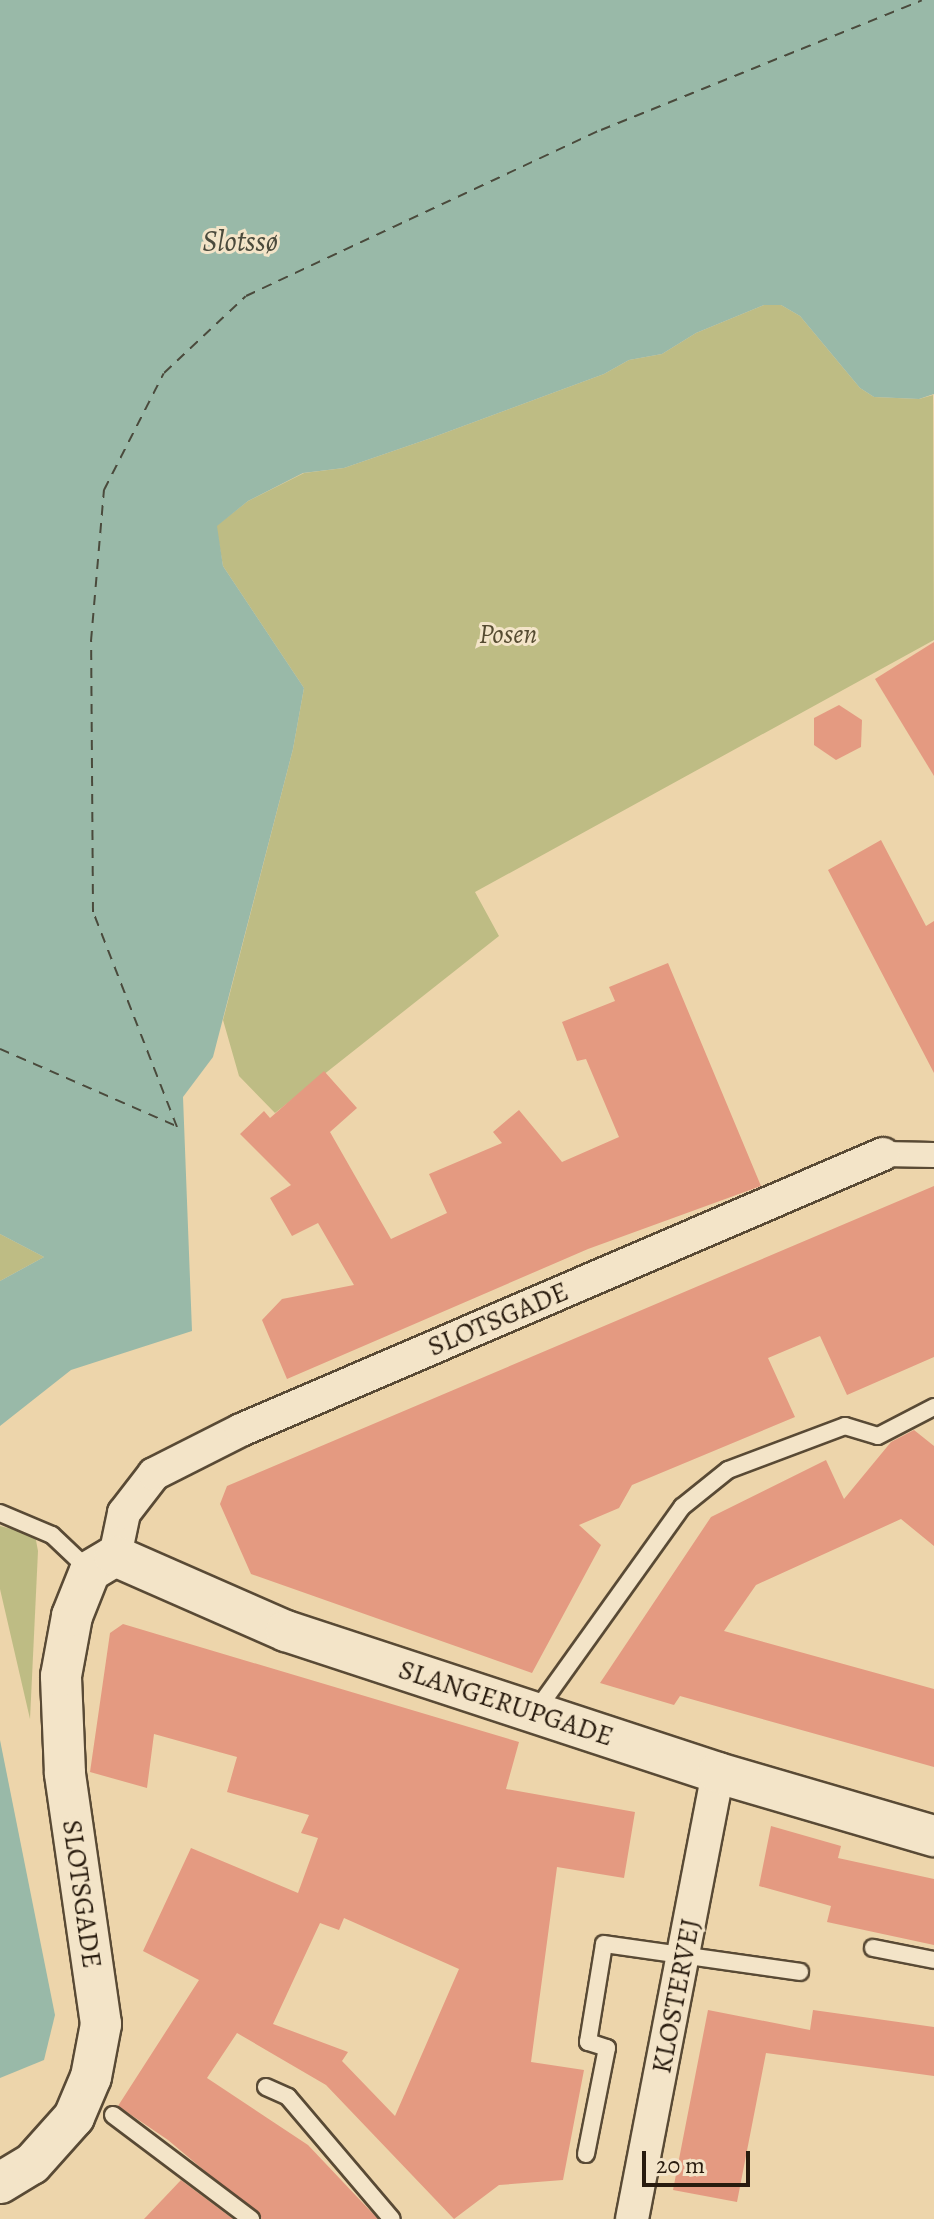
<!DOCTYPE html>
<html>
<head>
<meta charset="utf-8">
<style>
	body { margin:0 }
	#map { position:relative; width:934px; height:2219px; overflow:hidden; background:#edd5ab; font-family:Alegreya,serif }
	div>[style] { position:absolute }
	.green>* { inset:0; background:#bebc84 }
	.water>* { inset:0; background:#99b9a8 }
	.ferry>* { height:2px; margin-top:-1px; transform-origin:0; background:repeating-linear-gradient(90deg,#4a4a3c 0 10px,transparent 0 18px) }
	.building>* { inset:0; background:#e49a81 }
	.roads { filter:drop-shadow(2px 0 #594a35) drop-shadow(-2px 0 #594a35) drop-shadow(0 2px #594a35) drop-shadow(0 -2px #594a35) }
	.service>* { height:16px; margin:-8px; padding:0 8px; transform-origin:8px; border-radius:8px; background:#f3e4c8 }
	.pedestrian>* { height:24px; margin:-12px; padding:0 12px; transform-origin:12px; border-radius:12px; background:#f3e4c8 }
	.minor>* { height:32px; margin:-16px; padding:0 16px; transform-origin:16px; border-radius:16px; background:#f3e4c8 }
	.tertiary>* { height:40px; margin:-20px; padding:0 20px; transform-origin:20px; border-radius:20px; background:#f3e4c8 }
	span { translate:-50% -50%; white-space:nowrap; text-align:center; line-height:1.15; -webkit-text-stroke:6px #f3e4c8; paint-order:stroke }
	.park-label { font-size:28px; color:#554b31; font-style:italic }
	.street-label { font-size:28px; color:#281b0e }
	.water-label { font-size:30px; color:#4a4a3c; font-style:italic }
	.scale { position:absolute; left:642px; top:2151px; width:108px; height:36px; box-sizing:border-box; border:4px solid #281b0e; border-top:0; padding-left:10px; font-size:24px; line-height:28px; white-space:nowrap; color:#281b0e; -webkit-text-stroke:6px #f3e4c8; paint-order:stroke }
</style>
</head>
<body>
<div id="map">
	<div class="green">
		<i style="clip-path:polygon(764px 305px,781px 305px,800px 316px,860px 388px,874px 397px,919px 399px,933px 395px,934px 640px,475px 892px,499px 936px,275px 1113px,239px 1076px,223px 1020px,293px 749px,304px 688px,223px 566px,216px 526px,248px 501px,304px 473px,344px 468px,431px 438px,604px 374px,629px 360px,662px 354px,696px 333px)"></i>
		<i style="clip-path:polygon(0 1234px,44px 1257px,0 1281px)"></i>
		<i style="clip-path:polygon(0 1526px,35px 1535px,38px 1551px,30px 1719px,0 1589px)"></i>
	</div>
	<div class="water">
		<i style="clip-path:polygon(0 0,934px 0,934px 394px,919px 399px,874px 397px,860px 388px,800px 316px,781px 305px,764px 305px,696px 333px,662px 354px,629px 360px,604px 374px,431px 438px,344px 468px,303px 473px,248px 501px,217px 526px,223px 566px,304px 688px,293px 749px,213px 1057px,183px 1097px,192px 1331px,71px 1370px,0 1426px,0 1281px,44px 1257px,0 1234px)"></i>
		<i style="clip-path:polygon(0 1740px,55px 2015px,44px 2060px,0 2078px)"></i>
	</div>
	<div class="ferry">
		<i style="left:0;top:1049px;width:192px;rotate:23.6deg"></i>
		<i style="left:177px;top:1127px;width:231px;rotate:-111.3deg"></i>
		<i style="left:93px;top:912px;width:271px;rotate:-90.4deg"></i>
		<i style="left:91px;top:641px;width:152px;rotate:-85.1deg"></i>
		<i style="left:104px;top:490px;width:131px;rotate:-62.9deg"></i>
		<i style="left:164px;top:373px;width:112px;rotate:-43.2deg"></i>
		<i style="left:246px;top:296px;width:392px;rotate:-25.1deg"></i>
		<i style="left:601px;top:130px;width:346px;rotate:-22deg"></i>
	</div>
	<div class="building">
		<i style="clip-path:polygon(934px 642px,934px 776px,875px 679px)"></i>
		<i style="clip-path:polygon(839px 705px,862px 720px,861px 747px,836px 760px,814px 745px,814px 718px)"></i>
		<i style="clip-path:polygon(881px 840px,926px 926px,934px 921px,934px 1073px,828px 870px)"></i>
		<i style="clip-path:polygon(668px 963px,761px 1186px,588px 1249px,287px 1379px,262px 1320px,282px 1299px,354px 1285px,318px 1223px,292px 1236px,270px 1198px,291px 1185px,240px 1134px,264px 1111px,270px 1118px,324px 1071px,357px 1108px,330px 1132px,391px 1239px,447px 1213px,429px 1174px,502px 1143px,493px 1132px,519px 1110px,562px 1162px,619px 1137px,586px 1059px,577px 1061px,562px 1022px,615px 1001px,609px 987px)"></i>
		<i style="clip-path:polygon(934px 1186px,934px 1357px,847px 1395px,820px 1336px,768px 1358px,795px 1417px,632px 1485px,619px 1508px,579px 1525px,601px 1545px,532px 1673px,251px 1574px,220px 1504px,227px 1486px)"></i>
		<i style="clip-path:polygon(914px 1430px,934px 1446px,934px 1546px,901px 1519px,756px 1585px,724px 1631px,934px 1689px,934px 1767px,680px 1696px,674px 1705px,600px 1683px,711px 1517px,826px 1460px,844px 1499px,891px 1442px)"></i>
		<i style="clip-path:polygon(evenodd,123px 1624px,519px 1742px,506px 1789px,635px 1812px,624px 1878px,557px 1867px,531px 2062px,584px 2070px,563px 2180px,499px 2185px,454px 2219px,326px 2085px,237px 2033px,207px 2078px,308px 2145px,378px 2219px,262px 2219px,168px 2140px,118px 2106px,199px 1980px,143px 1951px,191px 1848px,298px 1893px,318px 1838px,301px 1833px,309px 1815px,227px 1792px,237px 1757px,154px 1734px,147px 1788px,90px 1772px,110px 1633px,123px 1624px,344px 1918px,459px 1969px,395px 2116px,342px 2061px,348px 2052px,273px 2024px,320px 1923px,339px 1930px,344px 1918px)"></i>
		<i style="clip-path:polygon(771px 1826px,841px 1846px,838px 1858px,934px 1879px,934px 1945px,827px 1922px,831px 1906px,759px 1886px)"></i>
		<i style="clip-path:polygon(708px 2010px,810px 2030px,813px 2010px,934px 2027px,934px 2076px,766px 2053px,737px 2202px,673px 2190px)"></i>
		<i style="clip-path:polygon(181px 2180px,233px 2219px,144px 2219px)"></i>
	</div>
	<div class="roads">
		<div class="service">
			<i style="left:0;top:1513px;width:56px;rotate:22.9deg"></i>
			<i style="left:52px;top:1535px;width:52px;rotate:43.5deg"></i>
			<i style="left:536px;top:1711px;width:251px;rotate:-54.4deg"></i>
			<i style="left:682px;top:1507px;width:59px;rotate:-38.8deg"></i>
			<i style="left:728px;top:1470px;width:125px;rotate:-20.6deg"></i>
			<i style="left:845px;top:1426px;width:34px;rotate:17deg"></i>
			<i style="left:878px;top:1436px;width:63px;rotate:-27.4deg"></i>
			<i style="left:873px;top:1948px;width:62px;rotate:11.1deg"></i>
			<i style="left:266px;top:2087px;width:24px;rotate:24deg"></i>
			<i style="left:288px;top:2097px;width:160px;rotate:49.6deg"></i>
			<i style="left:113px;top:2115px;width:173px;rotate:37deg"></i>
			<i style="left:586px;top:2154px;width:108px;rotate:-78.8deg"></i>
			<i style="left:607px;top:2048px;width:20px;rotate:-162deg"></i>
			<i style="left:588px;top:2042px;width:99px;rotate:-80.7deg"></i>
			<i style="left:604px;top:1944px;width:198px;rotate:8.1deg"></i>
		</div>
		<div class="pedestrian">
			<i style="left:883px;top:1154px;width:51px;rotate:1.1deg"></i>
		</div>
		<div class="minor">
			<i style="left:115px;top:1556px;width:44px;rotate:-78.2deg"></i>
			<i style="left:124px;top:1513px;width:49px;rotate:-52.4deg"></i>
			<i style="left:154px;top:1474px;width:97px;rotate:-26.8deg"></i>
			<i style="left:241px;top:1430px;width:699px;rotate:-23.26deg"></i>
			<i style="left:632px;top:2219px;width:454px;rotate:-79.1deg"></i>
		</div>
		<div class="tertiary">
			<i style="left:0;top:2183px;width:37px;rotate:-31deg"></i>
			<i style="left:32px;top:2164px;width:63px;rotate:-48.2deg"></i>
			<i style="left:74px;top:2117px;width:43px;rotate:-67deg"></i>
			<i style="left:91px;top:2077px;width:54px;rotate:-79.3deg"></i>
			<i style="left:101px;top:2024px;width:254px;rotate:-98.2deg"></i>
			<i style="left:65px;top:1773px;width:97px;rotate:-92.4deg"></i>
			<i style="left:61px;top:1676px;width:61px;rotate:-79.6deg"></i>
			<i style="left:72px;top:1616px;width:48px;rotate:-68.2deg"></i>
			<i style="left:90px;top:1571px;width:29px;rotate:-31deg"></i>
			<i style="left:115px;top:1556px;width:187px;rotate:23.7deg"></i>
			<i style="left:286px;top:1631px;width:455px;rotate:18.2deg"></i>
			<i style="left:718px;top:1773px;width:225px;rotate:16.3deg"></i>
		</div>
	</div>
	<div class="park-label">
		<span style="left:508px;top:634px">Posen</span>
	</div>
	<div class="street-label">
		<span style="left:498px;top:1319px;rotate:-23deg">SLOTSGADE</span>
		<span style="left:506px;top:1703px;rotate:18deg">SLANGERUPGADE</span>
		<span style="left:82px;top:1894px;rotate:82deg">SLOTSGADE</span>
		<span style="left:676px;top:1996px;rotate:-79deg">KLOSTERVEJ</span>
	</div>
	<div class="water-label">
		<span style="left:240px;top:241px">Slotssø</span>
	</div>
	<div class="scale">20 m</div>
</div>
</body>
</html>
